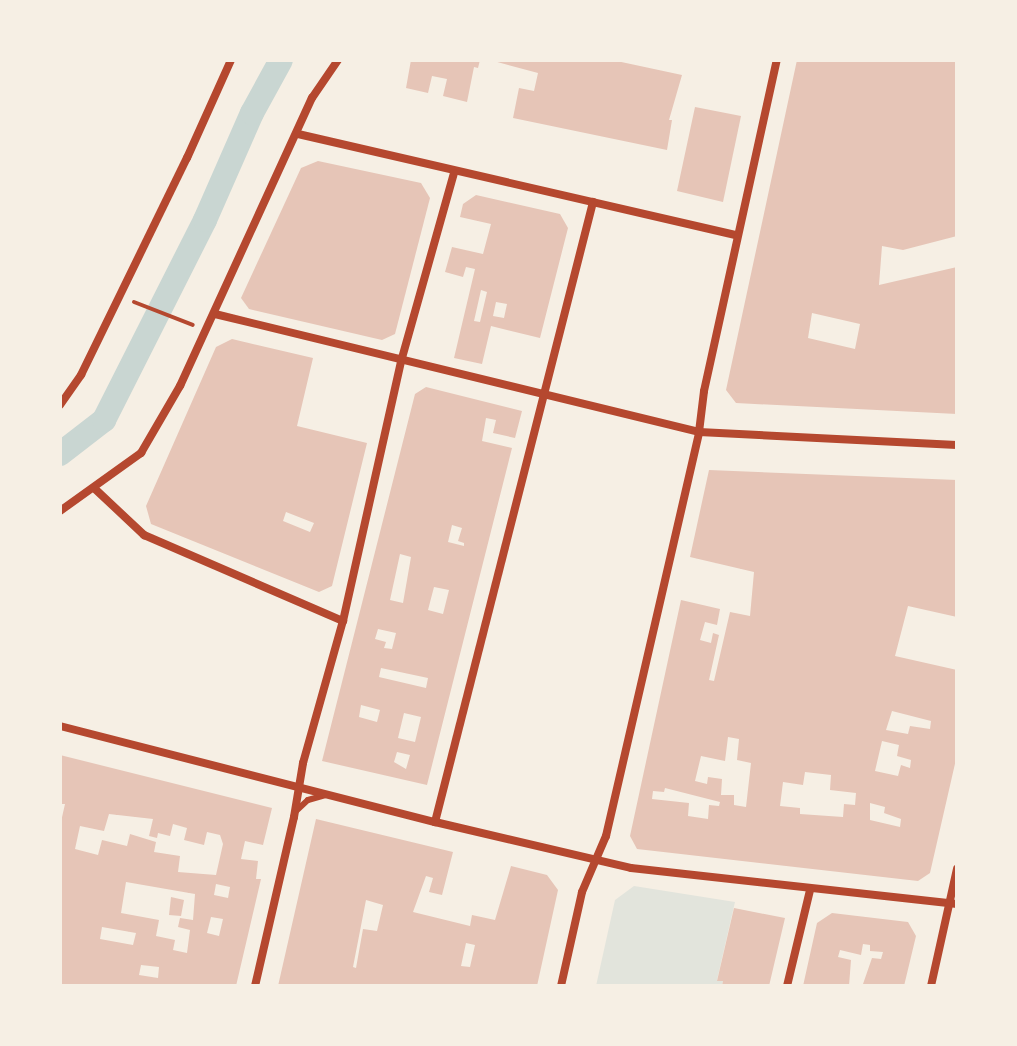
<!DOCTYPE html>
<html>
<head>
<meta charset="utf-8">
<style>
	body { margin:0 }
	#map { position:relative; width:1017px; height:1046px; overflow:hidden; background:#f6efe4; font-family:Arial,sans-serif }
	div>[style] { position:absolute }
	.green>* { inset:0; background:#e2e4dc }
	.canal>* { height:24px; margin:-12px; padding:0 12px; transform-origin:12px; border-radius:12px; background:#c9d6d2 }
	.building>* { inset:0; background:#e6c5b7 }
	.path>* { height:4px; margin:-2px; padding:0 2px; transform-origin:2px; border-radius:2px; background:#b5482f }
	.service>* { height:6px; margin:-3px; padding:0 3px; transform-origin:3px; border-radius:3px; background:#b5482f }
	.minor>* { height:8px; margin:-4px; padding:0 4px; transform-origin:4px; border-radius:4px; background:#b5482f }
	span { translate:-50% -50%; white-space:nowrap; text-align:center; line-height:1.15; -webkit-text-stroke:6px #f6efe4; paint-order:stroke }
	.frame { position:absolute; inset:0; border:62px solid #f6efe4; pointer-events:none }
</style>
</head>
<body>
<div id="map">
	<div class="green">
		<i style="clip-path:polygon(634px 886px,735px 902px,717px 980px,723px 981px,722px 986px,596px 986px,615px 900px)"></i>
	</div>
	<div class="canal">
		<i style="left:60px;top:454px;width:56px;rotate:-37.7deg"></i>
		<i style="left:104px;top:420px;width:224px;rotate:-63.2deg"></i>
		<i style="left:205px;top:220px;width:117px;rotate:-66.3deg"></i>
		<i style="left:252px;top:113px;width:60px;rotate:-61.3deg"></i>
	</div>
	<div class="building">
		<i style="clip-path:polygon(411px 60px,480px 60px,478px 68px,474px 67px,467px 102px,443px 96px,447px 79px,432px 76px,428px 93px,406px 88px)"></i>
		<i style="clip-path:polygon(490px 60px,612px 60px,682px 75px,669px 120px,672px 120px,667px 150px,513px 118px,519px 88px,534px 91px,538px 73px)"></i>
		<i style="clip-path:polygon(evenodd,797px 60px,957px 60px,957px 236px,903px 250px,882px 246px,879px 285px,957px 267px,957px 414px,736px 403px,726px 390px,797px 60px,812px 313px,860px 324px,855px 349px,808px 338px,812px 313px)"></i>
		<i style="clip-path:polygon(695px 107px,741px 116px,723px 202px,677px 191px)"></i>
		<i style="clip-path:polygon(318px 161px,421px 183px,430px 198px,395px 334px,382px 340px,249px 309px,241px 298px,301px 168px)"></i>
		<i style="clip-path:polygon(evenodd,476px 195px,560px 214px,568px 228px,540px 338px,491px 326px,482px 364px,454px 358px,475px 269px,466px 267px,463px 277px,445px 272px,452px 247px,483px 254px,491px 224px,460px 217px,463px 204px,476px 195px,481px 290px,487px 292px,480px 322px,474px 321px,481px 290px,476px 195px,496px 302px,507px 304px,504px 318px,493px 316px,496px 302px)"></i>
		<i style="clip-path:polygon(evenodd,232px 339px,313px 358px,297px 426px,367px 443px,332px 586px,319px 592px,151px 524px,146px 506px,216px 347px,232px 339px,286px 512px,314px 523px,310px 532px,283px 521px,286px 512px)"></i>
		<i style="clip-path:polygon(evenodd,426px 387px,522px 411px,515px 438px,493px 433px,496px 420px,486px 418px,482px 441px,512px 448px,427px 785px,322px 761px,415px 394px,426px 387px,452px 525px,462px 528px,458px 541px,464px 543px,464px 546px,448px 542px,452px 525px,426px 387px,400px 554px,411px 557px,403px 603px,390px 600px,400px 554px,426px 387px,434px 587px,449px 590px,443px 614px,428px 610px,434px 587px,426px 387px,378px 629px,396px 633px,392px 649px,384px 648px,386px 642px,375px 639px,378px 629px,426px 387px,381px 668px,428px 678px,426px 688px,379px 677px,381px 668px,426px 387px,361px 705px,380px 710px,377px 722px,359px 717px,361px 705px,426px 387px,404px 713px,421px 717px,415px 742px,398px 738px,404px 713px,426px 387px,397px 752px,410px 755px,406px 769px,394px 762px,397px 752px)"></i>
		<i style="clip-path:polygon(evenodd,709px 470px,957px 480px,957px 617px,908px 606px,895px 656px,957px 670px,957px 755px,930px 873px,918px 881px,637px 849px,630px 836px,681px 600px,720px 609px,717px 625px,705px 622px,700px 640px,711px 643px,713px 633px,719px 635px,709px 680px,714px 681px,730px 612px,750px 616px,754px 572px,690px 557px,709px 470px,892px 711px,931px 721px,930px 729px,910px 726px,908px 734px,886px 730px,892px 711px,709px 470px,728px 737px,739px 739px,737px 760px,751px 763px,746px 807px,734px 805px,734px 795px,721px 795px,722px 779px,708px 777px,707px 784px,695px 781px,701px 756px,725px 761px,728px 737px,709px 470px,882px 741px,899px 745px,897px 756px,911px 760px,910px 768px,901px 765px,898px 776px,875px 771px,882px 741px,709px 470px,805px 772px,831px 775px,830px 790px,856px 793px,855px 805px,844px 804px,843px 817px,800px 814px,800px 808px,780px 806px,783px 782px,803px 785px,805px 772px,709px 470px,665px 788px,720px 802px,719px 806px,709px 805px,708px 819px,688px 816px,689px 803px,652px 799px,653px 791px,664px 792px,665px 788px,709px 470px,870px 803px,885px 807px,884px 813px,901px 819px,900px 827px,870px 820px,870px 803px)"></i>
		<i style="clip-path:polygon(evenodd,60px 755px,272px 808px,263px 845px,245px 841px,241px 859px,258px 861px,256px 879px,261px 879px,236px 986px,60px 986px,60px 826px,65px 804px,60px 804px,60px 755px,109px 814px,153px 819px,149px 836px,157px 838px,158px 833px,170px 836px,173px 824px,187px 828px,184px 840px,204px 845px,207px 832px,220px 835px,223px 844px,216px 875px,178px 872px,180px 856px,154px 852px,156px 842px,130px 834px,127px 846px,102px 840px,98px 855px,75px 849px,80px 826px,104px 831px,109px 814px,60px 755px,126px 882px,195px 894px,193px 920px,180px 918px,178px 927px,190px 930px,187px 953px,173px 950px,175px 940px,156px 936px,159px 920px,121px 913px,126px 882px,60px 755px,216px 884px,230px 887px,228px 898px,214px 895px,216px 884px,60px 755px,211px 917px,223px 919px,219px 936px,207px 933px,211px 917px,60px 755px,102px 927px,136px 933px,133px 945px,100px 939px,102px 927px,60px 755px,141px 965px,159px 967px,158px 978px,139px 975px,141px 965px)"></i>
		<i style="clip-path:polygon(evenodd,316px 819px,453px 852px,442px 895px,429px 892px,433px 878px,426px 876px,413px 912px,470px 926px,472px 915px,495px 920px,511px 866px,547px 875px,558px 890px,537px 986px,278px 986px,316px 819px,366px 900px,383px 905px,377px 931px,363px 929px,356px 968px,353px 967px,366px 900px,316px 819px,466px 943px,475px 945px,470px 967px,461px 966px,466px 943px)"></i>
		<i style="clip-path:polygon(171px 897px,184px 900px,181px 916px,169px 915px)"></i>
		<i style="clip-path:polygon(734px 908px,785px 918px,769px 986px,722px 986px,723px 981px,717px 981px)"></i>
		<i style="clip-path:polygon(832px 913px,908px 922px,916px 936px,904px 986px,863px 984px,872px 958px,881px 959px,883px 952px,870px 951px,870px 945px,863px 944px,861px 955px,840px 950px,838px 957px,851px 960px,849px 986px,803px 986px,817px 923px)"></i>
	</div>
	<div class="path">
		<i style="left:134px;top:302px;width:63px;rotate:21.3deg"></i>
	</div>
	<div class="service">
		<i style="left:296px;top:811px;width:16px;rotate:-43deg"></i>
		<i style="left:308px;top:800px;width:19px;rotate:-16deg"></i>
	</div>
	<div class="minor">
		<i style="left:298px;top:134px;width:450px;rotate:13deg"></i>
		<i style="left:215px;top:314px;width:498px;rotate:13.7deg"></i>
		<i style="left:699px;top:432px;width:258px;rotate:2.9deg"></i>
		<i style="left:60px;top:405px;width:37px;rotate:-55deg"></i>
		<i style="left:81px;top:375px;width:242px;rotate:-64deg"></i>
		<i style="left:187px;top:158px;width:107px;rotate:-65.8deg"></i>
		<i style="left:94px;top:488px;width:69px;rotate:43.2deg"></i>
		<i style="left:144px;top:535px;width:217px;rotate:23.4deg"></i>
		<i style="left:60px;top:511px;width:100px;rotate:-35.6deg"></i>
		<i style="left:141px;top:453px;width:78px;rotate:-59.8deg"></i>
		<i style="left:180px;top:386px;width:317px;rotate:-65.4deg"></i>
		<i style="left:312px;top:98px;width:46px;rotate:-55.6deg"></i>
		<i style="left:60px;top:726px;width:387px;rotate:14.4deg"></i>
		<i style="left:435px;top:822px;width:201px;rotate:13.2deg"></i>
		<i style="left:631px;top:868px;width:328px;rotate:6.3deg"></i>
		<i style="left:435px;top:822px;width:640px;rotate:-75.7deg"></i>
		<i style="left:255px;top:986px;width:173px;rotate:-77deg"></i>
		<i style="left:294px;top:817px;width:55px;rotate:-80.5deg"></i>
		<i style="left:303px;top:763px;width:148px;rotate:-74.3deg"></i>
		<i style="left:343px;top:621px;width:270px;rotate:-77.4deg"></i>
		<i style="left:402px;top:358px;width:192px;rotate:-74.3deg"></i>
		<i style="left:561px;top:986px;width:96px;rotate:-77.4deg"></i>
		<i style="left:582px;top:892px;width:61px;rotate:-66.8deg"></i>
		<i style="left:606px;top:836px;width:415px;rotate:-77deg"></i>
		<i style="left:699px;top:432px;width:41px;rotate:-83deg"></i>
		<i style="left:704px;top:391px;width:339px;rotate:-77.6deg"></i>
		<i style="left:787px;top:986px;width:99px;rotate:-76.5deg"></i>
		<i style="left:931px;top:986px;width:120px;rotate:-77.5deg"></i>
	</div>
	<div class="frame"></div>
</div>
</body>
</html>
